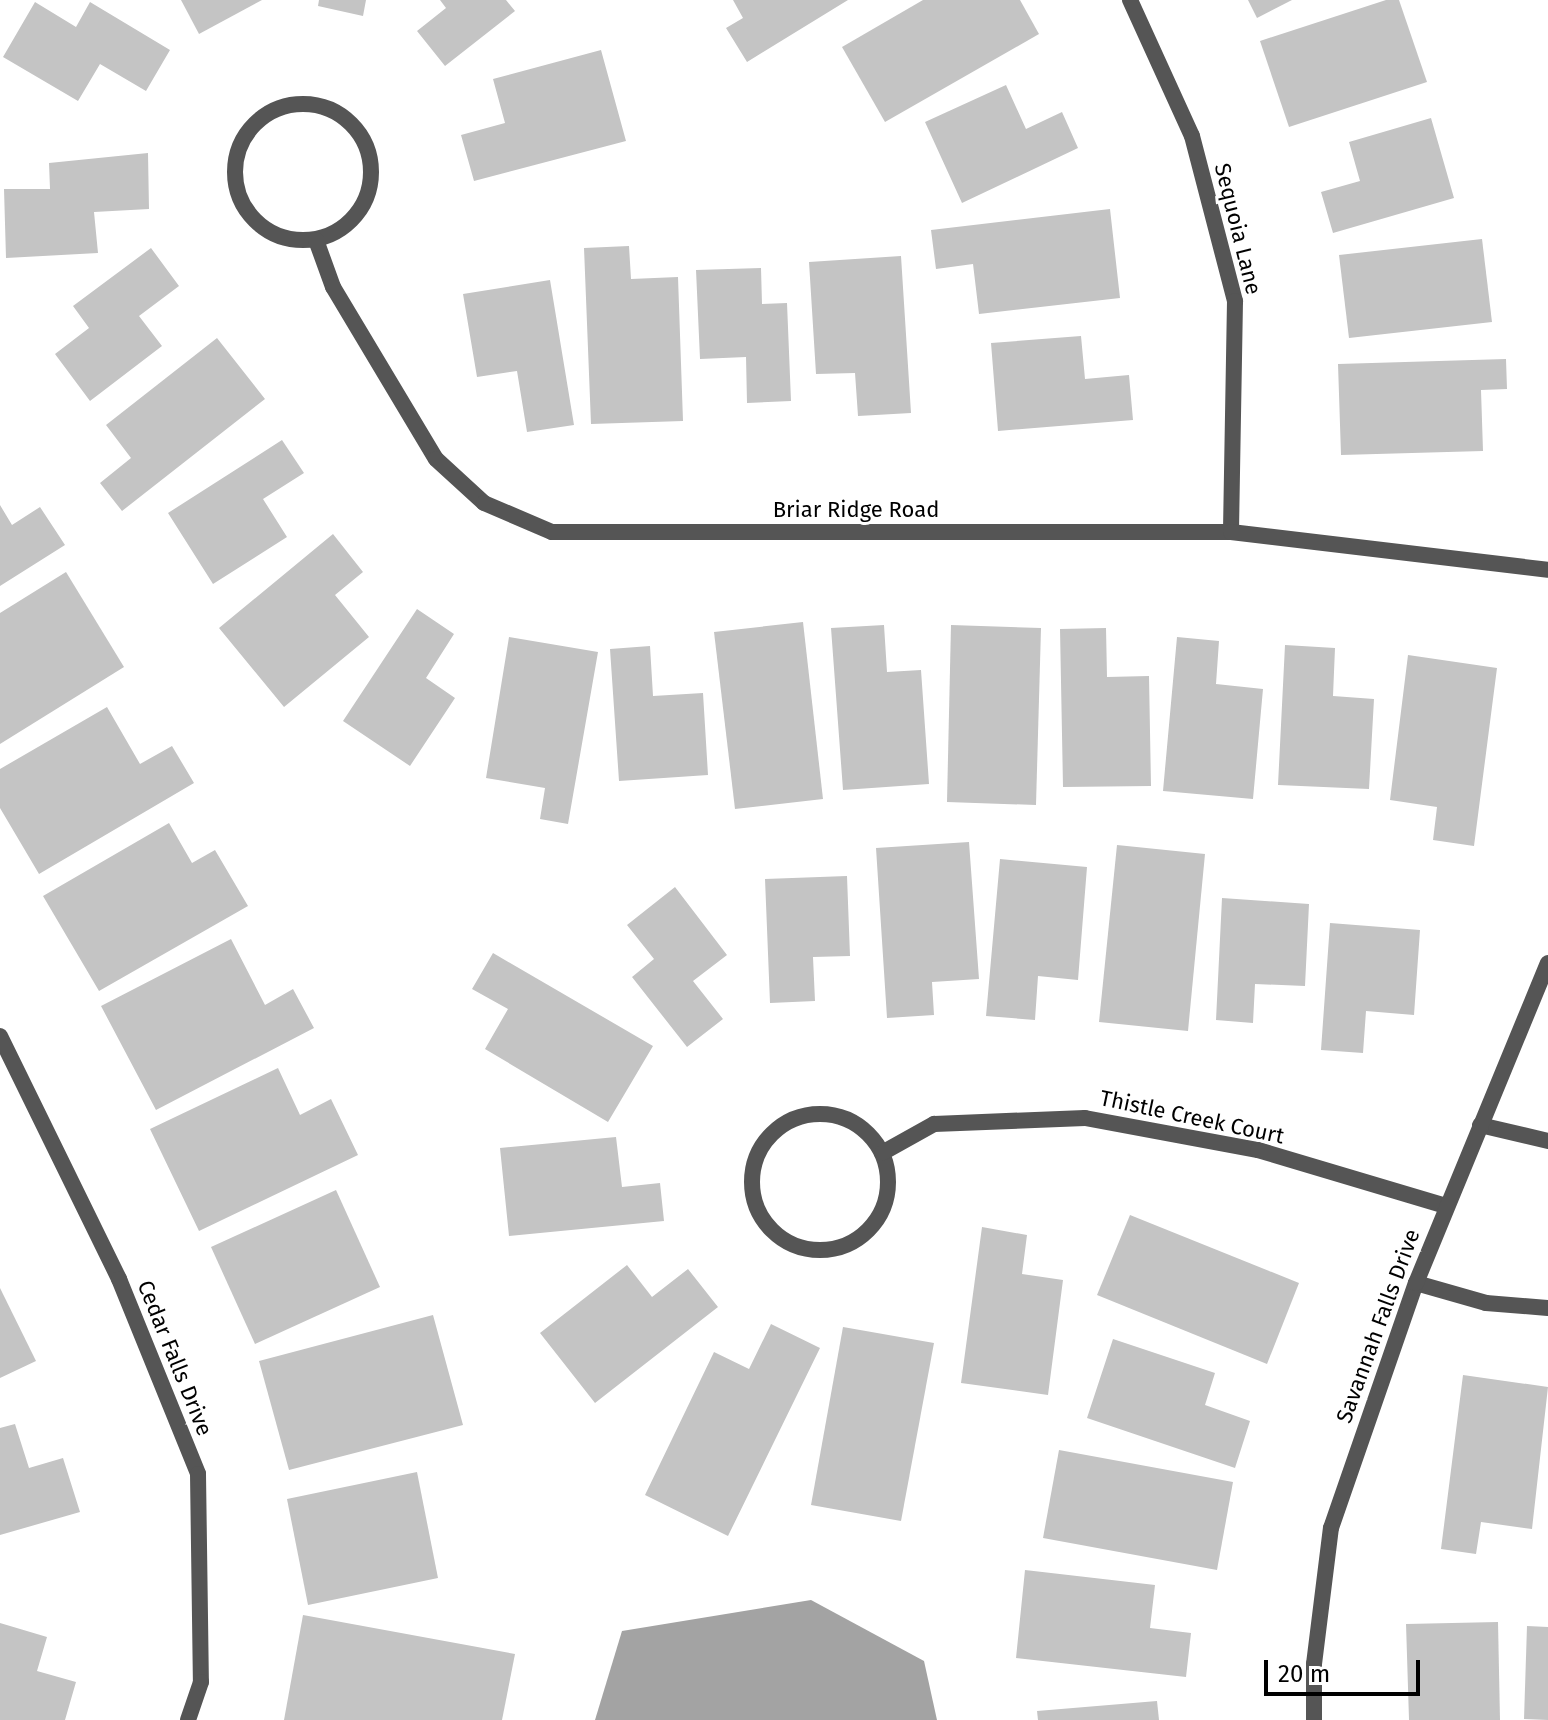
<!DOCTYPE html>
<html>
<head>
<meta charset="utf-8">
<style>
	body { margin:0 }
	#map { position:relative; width:1548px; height:1720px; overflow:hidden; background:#fff; font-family:"Fira Sans",sans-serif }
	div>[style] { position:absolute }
	.water>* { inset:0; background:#a3a3a3 }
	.building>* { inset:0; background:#c4c4c4 }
	.street>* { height:16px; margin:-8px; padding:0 8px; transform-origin:8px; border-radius:8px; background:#555 }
	.street>.ring { margin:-8px; padding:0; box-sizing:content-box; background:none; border:16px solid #555; border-radius:50% }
	span { translate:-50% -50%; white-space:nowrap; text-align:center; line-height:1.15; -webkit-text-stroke:6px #fff; paint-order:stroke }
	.street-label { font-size:22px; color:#000 }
	.scale { position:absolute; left:1264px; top:1660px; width:156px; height:36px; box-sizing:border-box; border:4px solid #000; border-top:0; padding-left:10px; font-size:24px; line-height:28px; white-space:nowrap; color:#000; -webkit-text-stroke:6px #fff; paint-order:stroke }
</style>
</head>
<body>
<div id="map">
	<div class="water">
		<i style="clip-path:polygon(811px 1600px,924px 1661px,937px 1720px,595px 1720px,622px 1631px)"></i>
	</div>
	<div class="building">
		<i style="clip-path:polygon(181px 0,262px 0,199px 34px)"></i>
		<i style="clip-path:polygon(319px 0,366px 0,363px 16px,318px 6px)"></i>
		<i style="clip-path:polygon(440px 0,506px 0,515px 11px,445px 66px,417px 31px,446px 8px)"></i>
		<i style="clip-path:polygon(733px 0,848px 0,747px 62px,726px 28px,743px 18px)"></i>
		<i style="clip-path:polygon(923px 0,1020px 0,1039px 34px,885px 122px,842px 47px)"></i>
		<i style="clip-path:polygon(1248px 0,1292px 0,1257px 18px)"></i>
		<i style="clip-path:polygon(1386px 0,1399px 0,1427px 82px,1289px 127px,1260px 41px)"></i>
		<i style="clip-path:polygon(35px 2px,76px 27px,90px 2px,170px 50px,146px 91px,100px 64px,78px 101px,3px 57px)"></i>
		<i style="clip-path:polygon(601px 50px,626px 141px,474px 181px,461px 135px,505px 123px,493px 79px)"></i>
		<i style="clip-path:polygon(1006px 85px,1026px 129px,1062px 112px,1078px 148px,962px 203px,925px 122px)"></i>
		<i style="clip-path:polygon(1431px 118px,1454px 198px,1333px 233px,1321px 192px,1360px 181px,1349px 142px)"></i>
		<i style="clip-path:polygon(148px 153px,149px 209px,94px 212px,98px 253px,6px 258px,4px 189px,50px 189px,49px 163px)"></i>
		<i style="clip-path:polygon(1110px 209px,1120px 298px,979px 314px,973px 264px,936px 269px,931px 230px)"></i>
		<i style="clip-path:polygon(1482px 239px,1492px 322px,1349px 338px,1339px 255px)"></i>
		<i style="clip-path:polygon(629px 246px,631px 279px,678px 277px,683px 421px,591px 424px,584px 248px)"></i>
		<i style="clip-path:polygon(151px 248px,179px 286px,139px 316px,162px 346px,90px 401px,55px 354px,89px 328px,73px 306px)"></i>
		<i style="clip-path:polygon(901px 256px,911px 413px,858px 416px,855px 373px,816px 374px,809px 262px)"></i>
		<i style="clip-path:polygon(761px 268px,762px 304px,787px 303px,791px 401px,747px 403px,746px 357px,700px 359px,696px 270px)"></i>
		<i style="clip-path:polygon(550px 280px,574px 425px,527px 432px,517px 371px,477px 377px,463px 294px)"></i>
		<i style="clip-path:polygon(1081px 336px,1085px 379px,1129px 375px,1133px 420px,998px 431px,991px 343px)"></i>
		<i style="clip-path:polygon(217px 338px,265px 399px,122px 511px,100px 483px,131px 458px,106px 425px)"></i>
		<i style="clip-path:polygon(1506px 359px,1507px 389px,1481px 390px,1483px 451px,1341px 455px,1338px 364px)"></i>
		<i style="clip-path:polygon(282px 440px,304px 473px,263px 499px,287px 537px,213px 584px,168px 513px)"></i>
		<i style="clip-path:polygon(0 505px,12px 525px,40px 507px,65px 545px,0 586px)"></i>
		<i style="clip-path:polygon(333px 534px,363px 572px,335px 595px,369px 637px,284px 707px,219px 628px)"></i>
		<i style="clip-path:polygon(66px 572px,124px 667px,0 744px,0 613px)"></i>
		<i style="clip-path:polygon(417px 609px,454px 634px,426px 678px,455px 698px,410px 766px,343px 721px)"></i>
		<i style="clip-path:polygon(803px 622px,823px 799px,735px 809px,714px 632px)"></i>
		<i style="clip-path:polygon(884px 625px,887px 672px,921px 670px,929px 784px,843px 790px,831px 628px)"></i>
		<i style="clip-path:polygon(951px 625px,1041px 628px,1036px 805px,947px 802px)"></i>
		<i style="clip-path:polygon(1106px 628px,1107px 677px,1149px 676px,1151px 786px,1063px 787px,1060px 629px)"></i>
		<i style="clip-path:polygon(509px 637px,598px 652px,568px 824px,540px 819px,545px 788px,486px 778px)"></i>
		<i style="clip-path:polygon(1177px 637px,1219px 641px,1216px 684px,1263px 689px,1253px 799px,1163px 791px)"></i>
		<i style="clip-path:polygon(1285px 645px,1335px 648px,1333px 696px,1374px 699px,1369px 789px,1278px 785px)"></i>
		<i style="clip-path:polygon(650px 646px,653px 696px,703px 693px,708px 775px,619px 781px,610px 649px)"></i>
		<i style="clip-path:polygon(1408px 655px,1497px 668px,1474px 846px,1433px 840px,1437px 807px,1390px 800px)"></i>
		<i style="clip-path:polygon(107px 707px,140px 764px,172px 746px,194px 783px,39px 874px,0 808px,0 769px)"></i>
		<i style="clip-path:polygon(169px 823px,192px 863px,215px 850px,248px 906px,99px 991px,43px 896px)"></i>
		<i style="clip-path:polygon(969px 842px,979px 979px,932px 982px,934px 1015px,887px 1018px,876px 848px)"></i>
		<i style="clip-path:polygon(1117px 845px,1205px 854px,1188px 1031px,1099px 1022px)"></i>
		<i style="clip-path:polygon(1000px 859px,1087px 867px,1078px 980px,1038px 976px,1035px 1020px,986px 1016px)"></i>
		<i style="clip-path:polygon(847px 876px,850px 956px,813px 957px,815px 1001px,770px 1003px,765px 879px)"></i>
		<i style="clip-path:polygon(675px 887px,727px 955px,693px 981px,723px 1019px,687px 1047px,632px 977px,654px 959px,627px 925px)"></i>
		<i style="clip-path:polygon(1222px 898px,1309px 904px,1305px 986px,1255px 984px,1253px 1023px,1216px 1020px)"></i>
		<i style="clip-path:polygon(1330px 923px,1420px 930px,1414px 1015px,1366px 1011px,1363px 1053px,1321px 1050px)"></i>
		<i style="clip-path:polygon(231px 939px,265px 1005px,293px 989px,314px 1028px,156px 1110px,101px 1006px)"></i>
		<i style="clip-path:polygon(493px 953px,653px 1046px,608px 1122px,485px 1049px,508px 1009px,472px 989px)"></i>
		<i style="clip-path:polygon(278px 1068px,300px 1115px,331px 1099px,358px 1155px,199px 1231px,150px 1129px)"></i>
		<i style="clip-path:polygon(616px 1137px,622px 1187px,660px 1183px,664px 1221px,509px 1236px,500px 1148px)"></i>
		<i style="clip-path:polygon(336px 1190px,380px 1287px,255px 1344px,211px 1247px)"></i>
		<i style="clip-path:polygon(1130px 1215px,1299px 1283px,1267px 1364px,1097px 1295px)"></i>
		<i style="clip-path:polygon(982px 1227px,1027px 1235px,1022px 1274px,1063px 1280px,1048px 1395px,961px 1383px)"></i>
		<i style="clip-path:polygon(627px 1265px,652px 1297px,688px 1269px,718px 1307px,595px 1403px,540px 1333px)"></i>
		<i style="clip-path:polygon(0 1288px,36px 1361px,0 1378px)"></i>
		<i style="clip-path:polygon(433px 1315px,463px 1425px,289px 1470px,259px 1361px)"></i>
		<i style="clip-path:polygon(771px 1324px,820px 1348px,728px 1536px,645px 1495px,714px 1352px,749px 1369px)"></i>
		<i style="clip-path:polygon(843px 1327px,934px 1343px,901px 1521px,811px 1505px)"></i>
		<i style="clip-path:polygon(1113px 1339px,1215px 1373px,1205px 1405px,1250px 1421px,1235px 1468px,1087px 1418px)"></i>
		<i style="clip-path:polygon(1463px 1375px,1548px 1387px,1532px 1529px,1481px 1522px,1476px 1554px,1441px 1549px)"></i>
		<i style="clip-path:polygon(15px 1424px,29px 1468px,63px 1458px,80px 1512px,0 1535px,0 1428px)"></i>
		<i style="clip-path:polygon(1059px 1450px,1233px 1482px,1217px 1570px,1043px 1538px)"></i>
		<i style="clip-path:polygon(417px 1472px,438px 1578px,308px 1605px,287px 1499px)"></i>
		<i style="clip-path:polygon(1025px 1570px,1155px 1585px,1150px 1628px,1191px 1633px,1186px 1677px,1016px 1658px)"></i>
		<i style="clip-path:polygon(303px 1615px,515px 1654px,502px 1720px,284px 1720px)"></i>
		<i style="clip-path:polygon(1498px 1622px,1500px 1720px,1409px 1720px,1406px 1624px)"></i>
		<i style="clip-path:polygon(0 1623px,47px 1637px,37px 1671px,76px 1682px,65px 1720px,0 1720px)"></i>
		<i style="clip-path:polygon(1527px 1626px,1548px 1627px,1548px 1720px,1524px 1719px)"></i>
		<i style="clip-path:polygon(1157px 1701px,1159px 1720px,1038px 1720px,1037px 1711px)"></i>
	</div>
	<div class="street">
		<i style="left:1130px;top:0;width:149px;rotate:65.5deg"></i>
		<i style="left:1192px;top:136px;width:171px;rotate:75.4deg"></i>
		<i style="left:1235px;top:301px;width:231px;rotate:91deg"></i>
		<i class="ring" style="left:235px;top:104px;width:120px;height:120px"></i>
		<i style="left:316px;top:240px;width:50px;rotate:70.1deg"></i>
		<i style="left:333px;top:287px;width:200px;rotate:59.1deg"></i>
		<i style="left:436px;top:459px;width:65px;rotate:42.5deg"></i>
		<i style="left:484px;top:503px;width:74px;rotate:23.1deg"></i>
		<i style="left:552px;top:532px;width:679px"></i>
		<i style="left:1231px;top:532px;width:319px;rotate:6.8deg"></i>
		<i style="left:0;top:1036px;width:271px;rotate:63.9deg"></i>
		<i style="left:119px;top:1279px;width:210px;rotate:67.9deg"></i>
		<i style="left:198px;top:1474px;width:208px;rotate:89.2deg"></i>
		<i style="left:201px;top:1682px;width:40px;rotate:108.9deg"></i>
		<i class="ring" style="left:752px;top:1114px;width:120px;height:120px"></i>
		<i style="left:1480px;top:1125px;width:70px;rotate:13.2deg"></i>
		<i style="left:882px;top:1153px;width:60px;rotate:-29.1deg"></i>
		<i style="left:934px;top:1124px;width:151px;rotate:-2.3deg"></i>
		<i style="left:1085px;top:1118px;width:176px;rotate:10.5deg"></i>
		<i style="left:1258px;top:1150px;width:196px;rotate:16.6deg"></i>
		<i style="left:1416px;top:1283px;width:73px;rotate:15.9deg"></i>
		<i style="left:1486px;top:1303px;width:62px;rotate:4.6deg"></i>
		<i style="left:1314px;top:1720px;width:56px;rotate:-90deg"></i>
		<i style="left:1314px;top:1664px;width:137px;rotate:-82.9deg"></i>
		<i style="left:1331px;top:1528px;width:259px;rotate:-70.9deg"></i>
		<i style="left:1416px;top:1283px;width:346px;rotate:-67.6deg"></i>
	</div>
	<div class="street-label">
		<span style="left:1238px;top:229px;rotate:76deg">Sequoia Lane</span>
		<span style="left:856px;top:510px">Briar Ridge Road</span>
		<span style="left:1192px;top:1117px;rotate:12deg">Thistle Creek Court</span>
		<span style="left:1378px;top:1326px;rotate:-70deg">Savannah Falls Drive</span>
		<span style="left:175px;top:1358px;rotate:68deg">Cedar Falls Drive</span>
	</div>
	<div class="scale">20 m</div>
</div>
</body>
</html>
